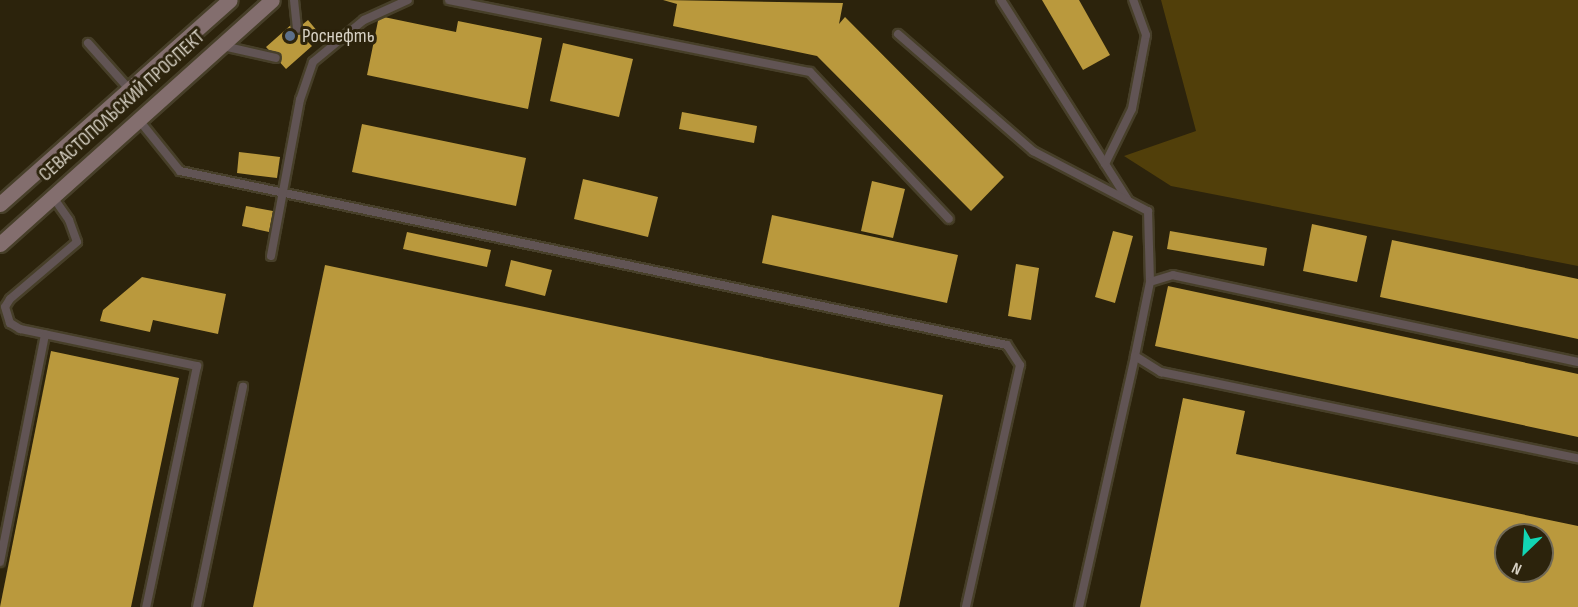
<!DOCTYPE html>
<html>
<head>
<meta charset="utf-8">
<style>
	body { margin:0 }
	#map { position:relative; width:1578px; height:607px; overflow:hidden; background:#2c230c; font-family:"Sofia Sans Condensed",sans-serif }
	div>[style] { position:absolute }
	.green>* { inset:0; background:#513f0a }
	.building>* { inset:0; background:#ba993d }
	.roads { filter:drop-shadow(2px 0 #473f29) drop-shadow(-2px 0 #473f29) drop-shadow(0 2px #473f29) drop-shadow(0 -2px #473f29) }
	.service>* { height:8px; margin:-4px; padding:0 4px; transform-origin:4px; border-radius:4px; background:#615454 }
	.secondary>* { height:15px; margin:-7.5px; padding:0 7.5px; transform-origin:7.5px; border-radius:7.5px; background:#836e6e }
	.dots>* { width:16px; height:16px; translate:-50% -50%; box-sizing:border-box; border:3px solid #2c230c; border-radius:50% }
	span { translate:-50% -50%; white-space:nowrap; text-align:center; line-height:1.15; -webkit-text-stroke:6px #2c230c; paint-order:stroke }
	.poi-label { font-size:20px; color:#d7d1c4 }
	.left { translate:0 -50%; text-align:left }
	.street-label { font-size:20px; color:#d7d1c4 }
	.north { position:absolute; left:1494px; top:523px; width:60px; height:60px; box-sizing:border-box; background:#2c230c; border:2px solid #706956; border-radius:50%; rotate:205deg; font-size:16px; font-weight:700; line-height:24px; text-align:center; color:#d7d1c4 }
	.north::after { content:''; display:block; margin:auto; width:21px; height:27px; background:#12d5b4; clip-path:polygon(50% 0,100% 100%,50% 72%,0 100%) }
</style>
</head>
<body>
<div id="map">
	<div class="green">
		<i style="clip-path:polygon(1161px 0,1578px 0,1578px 266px,1171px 186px,1124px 156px,1196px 131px)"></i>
	</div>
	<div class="building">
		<i style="clip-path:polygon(663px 0,843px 3px,839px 24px,845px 17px,1004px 177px,971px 211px,817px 56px,673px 26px,677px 4px)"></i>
		<i style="clip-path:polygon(1042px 0,1079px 0,1110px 55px,1083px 70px)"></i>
		<i style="clip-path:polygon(379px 16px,456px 32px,458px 21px,542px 38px,528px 109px,367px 75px)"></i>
		<i style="clip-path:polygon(308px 20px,318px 32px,307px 41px,312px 46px,286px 69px,266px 47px,292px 24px,297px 29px)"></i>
		<i style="clip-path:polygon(563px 43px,633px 59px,619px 117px,550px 101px)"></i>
		<i style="clip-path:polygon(682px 112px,757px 126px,754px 143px,679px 129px)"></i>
		<i style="clip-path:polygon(362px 124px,526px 158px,516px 206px,352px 172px)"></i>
		<i style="clip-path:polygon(239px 152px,280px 157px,277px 178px,237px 173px)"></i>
		<i style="clip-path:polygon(583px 179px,658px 197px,648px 237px,574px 219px)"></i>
		<i style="clip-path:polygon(872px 181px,905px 189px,893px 238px,861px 231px)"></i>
		<i style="clip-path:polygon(246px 206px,273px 211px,269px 232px,242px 226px)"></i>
		<i style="clip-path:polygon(772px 215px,958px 255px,947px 303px,762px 263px)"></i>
		<i style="clip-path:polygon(1312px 224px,1367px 236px,1357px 282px,1303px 271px)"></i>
		<i style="clip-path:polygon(1113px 231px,1133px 236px,1115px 303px,1095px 297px)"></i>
		<i style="clip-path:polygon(1170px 231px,1267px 248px,1264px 266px,1167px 249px)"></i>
		<i style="clip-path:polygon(407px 232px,491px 250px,487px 267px,403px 249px)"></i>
		<i style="clip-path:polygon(1392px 240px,1578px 279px,1578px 339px,1380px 297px)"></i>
		<i style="clip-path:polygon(511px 260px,552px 270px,545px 296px,505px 286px)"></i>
		<i style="clip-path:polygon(1016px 264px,1039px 268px,1031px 320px,1008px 316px)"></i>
		<i style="clip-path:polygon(325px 265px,943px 395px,899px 607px,253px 607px)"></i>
		<i style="clip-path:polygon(142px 277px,226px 294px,218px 334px,153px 320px,150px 332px,100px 321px,103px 310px)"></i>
		<i style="clip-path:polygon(1168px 286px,1578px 374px,1578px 437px,1155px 346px)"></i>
		<i style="clip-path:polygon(51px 351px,179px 378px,131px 607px,0 607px)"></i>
		<i style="clip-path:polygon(evenodd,1183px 398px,1245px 411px,1236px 454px,1578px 526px,1578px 607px,1140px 607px,1183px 398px,1506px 535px,1542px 535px,1542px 571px,1506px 571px,1506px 535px)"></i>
	</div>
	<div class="roads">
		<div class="service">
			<i style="left:294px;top:0;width:29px;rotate:84deg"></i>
			<i style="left:449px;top:0;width:368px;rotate:11.3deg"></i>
			<i style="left:810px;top:72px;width:202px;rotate:46.6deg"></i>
			<i style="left:1001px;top:0;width:237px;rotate:57.6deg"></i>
			<i style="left:898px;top:34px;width:179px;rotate:40.9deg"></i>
			<i style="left:1033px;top:151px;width:130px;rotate:27.6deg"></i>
			<i style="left:1148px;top:211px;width:71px;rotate:88.4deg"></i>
			<i style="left:88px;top:43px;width:63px;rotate:48.2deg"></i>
			<i style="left:223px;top:46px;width:54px;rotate:12.8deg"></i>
			<i style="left:139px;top:120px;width:65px;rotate:51.2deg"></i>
			<i style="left:180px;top:171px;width:845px;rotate:11.88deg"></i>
			<i style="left:1007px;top:345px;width:24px;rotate:57deg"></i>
			<i style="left:1020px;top:365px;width:248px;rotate:102.6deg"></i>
			<i style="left:1105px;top:164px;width:61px;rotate:-63.9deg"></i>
			<i style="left:1132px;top:109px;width:75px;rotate:-79.3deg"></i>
			<i style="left:1146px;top:35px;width:37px;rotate:-110deg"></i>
			<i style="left:53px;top:197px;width:28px;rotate:55deg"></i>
			<i style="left:69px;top:220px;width:23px;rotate:70deg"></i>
			<i style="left:77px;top:242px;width:88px;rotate:139.6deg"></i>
			<i style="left:10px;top:299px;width:9px;rotate:122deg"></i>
			<i style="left:5px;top:307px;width:17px;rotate:73deg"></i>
			<i style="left:10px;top:323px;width:12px;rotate:31deg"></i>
			<i style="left:20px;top:329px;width:181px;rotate:11.8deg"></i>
			<i style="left:197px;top:366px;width:246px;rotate:101.9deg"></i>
			<i style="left:271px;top:256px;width:159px;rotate:-79.5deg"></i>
			<i style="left:300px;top:100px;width:40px;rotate:-71.1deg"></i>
			<i style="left:313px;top:62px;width:66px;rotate:-39.5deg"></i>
			<i style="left:364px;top:20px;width:48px;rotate:-24.4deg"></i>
			<i style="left:1578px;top:362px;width:414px;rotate:-167.9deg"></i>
			<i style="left:1173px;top:275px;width:24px;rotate:163deg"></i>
			<i style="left:1150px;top:282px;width:76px;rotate:101.5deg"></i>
			<i style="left:1135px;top:356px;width:31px;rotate:32deg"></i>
			<i style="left:1161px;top:372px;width:426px;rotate:11.7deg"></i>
			<i style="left:0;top:562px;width:232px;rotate:-78.8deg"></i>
			<i style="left:197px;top:607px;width:225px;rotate:-78.2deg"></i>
			<i style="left:1079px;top:607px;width:257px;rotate:-77.4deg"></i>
		</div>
		<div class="secondary">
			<i style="left:0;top:204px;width:307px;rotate:-41.6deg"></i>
			<i style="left:0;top:244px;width:365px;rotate:-41.9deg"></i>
		</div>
	</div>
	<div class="dots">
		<i style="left:290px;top:36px;background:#5c6f8a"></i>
	</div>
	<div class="poi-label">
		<span class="left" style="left:302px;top:36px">Роснефть</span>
	</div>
	<div class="street-label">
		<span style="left:122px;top:106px;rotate:-42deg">СЕВАСТОПОЛЬСКИЙ ПРОСПЕКТ</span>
	</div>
	<div class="north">N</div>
</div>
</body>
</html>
